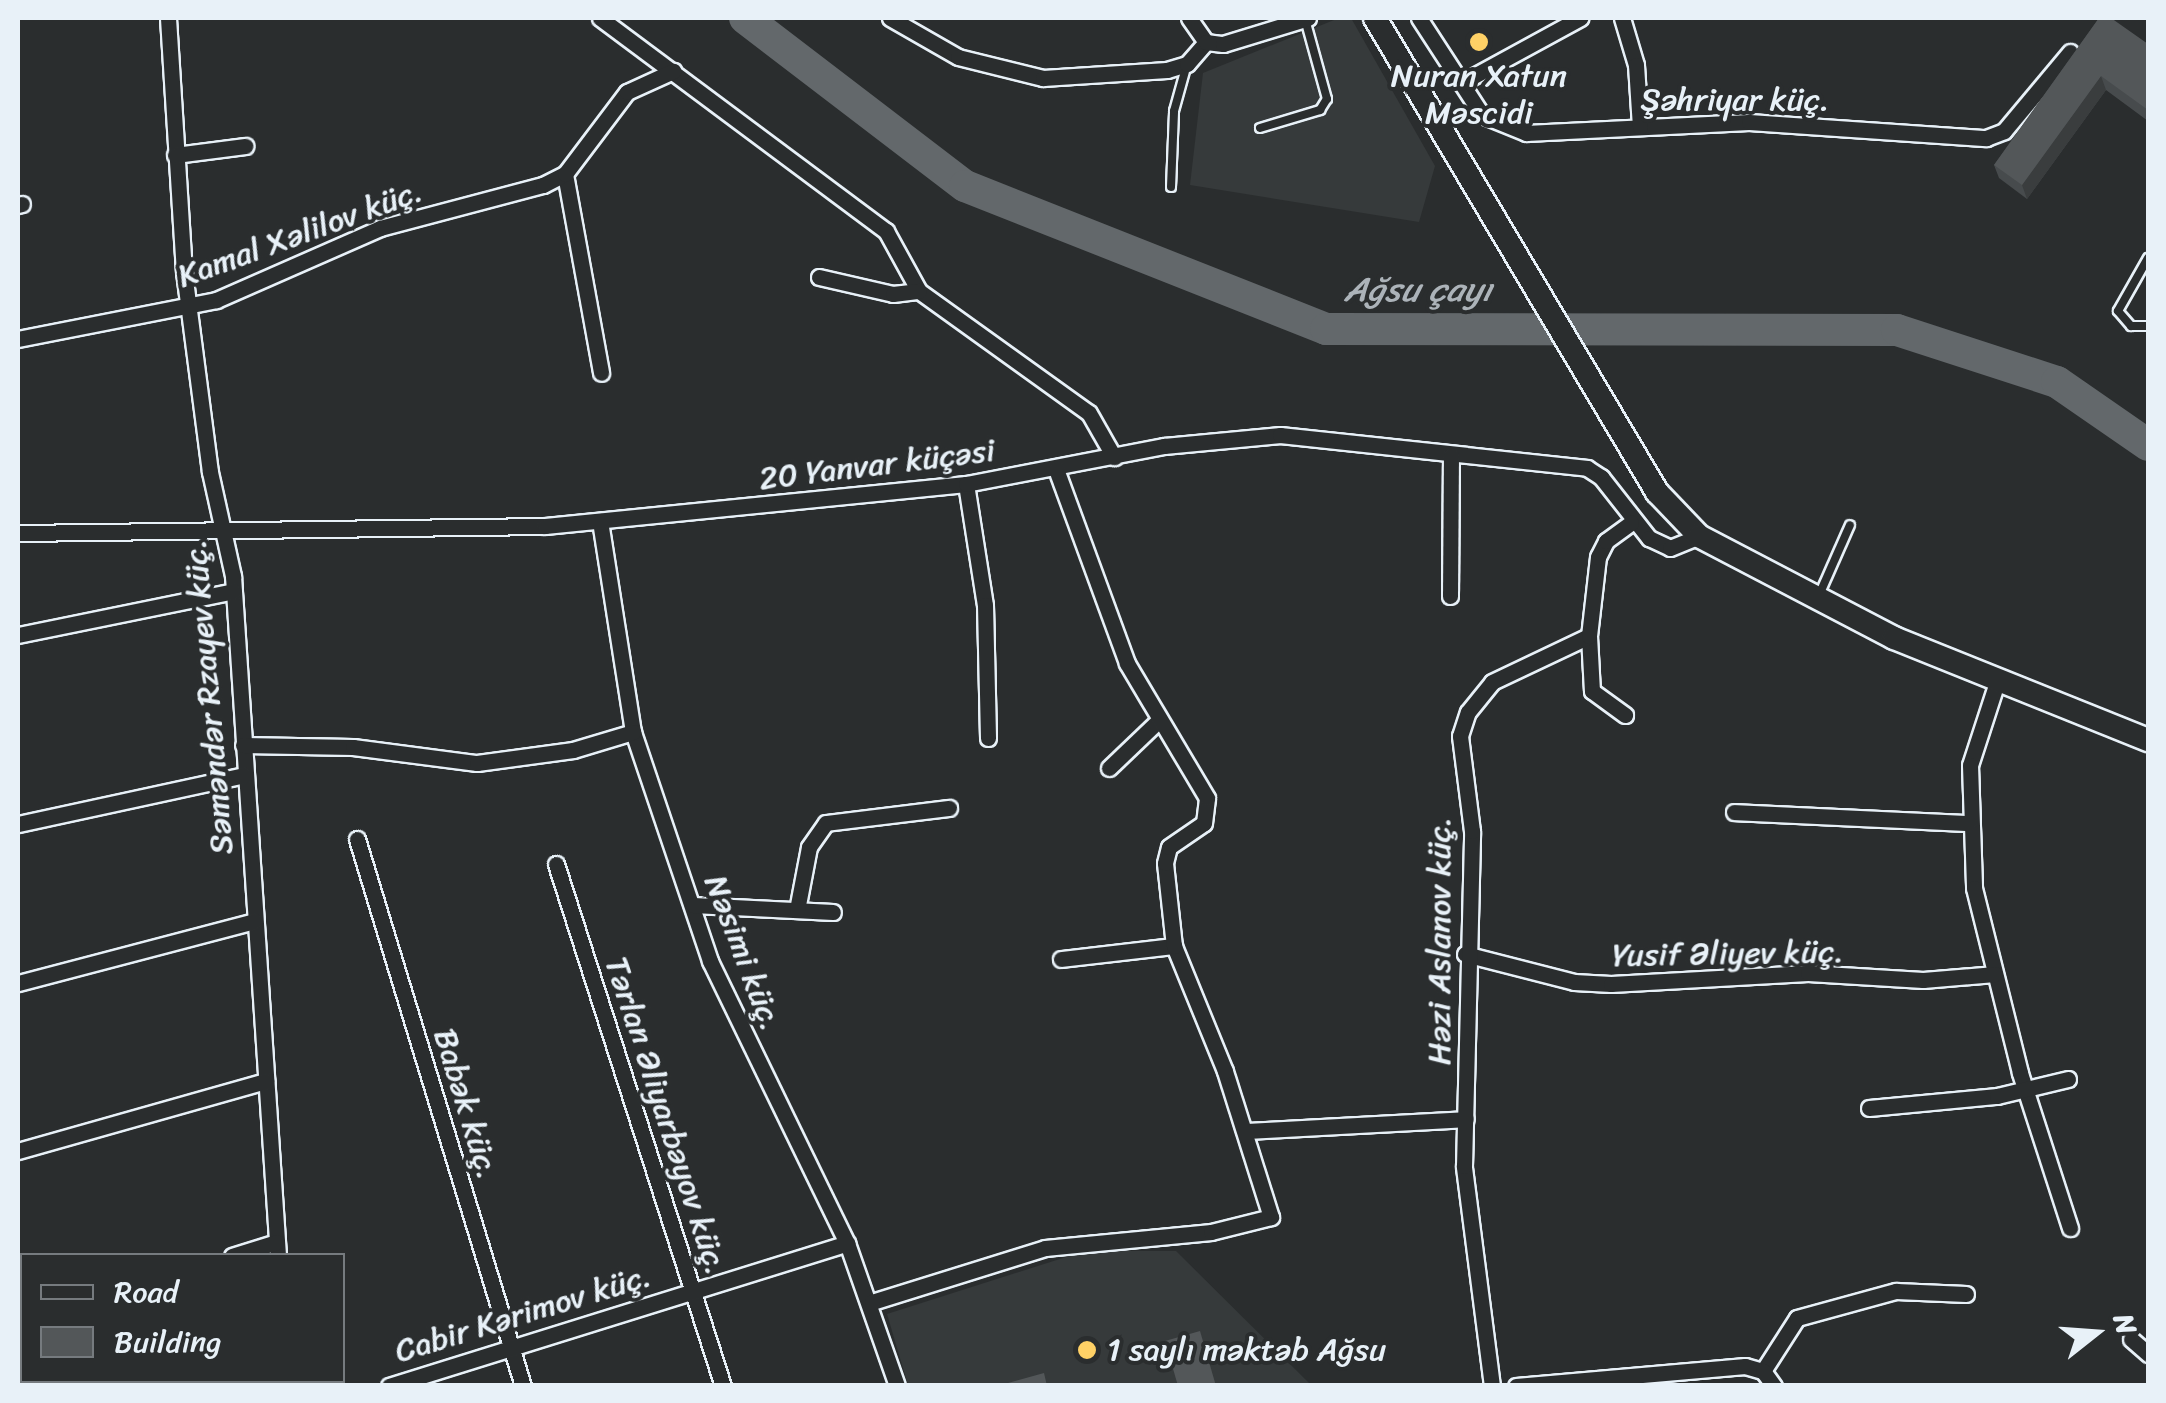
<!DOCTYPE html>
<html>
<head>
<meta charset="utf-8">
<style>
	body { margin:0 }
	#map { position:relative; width:2166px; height:1403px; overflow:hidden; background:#2a2d2e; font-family:Sriracha,sans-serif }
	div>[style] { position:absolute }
	.built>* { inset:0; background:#363a3b }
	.river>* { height:32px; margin:-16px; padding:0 16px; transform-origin:16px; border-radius:16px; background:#63686b }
	.roads { filter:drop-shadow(2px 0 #e8f1f8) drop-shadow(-2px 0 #e8f1f8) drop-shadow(0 2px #e8f1f8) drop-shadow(0 -2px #e8f1f8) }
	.service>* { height:8px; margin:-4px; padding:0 4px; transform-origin:4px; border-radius:4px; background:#2a2d2e }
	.minor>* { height:15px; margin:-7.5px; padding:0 7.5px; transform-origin:7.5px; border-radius:7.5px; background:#2a2d2e }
	.secondary>* { height:22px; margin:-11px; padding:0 11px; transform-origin:11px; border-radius:11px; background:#2a2d2e }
	.wall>* { inset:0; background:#474b4d }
	.shaded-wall>* { inset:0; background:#3a3d3e }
	.building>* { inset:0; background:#535759 }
	.dots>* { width:28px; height:28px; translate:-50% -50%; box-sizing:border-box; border:5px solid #2a2d2e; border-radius:50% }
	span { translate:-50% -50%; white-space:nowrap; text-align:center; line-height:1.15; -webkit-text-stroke:8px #2a2d2e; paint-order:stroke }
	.poi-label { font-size:32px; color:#e8f1f8 }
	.left { translate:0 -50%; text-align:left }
	.street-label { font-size:32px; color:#e8f1f8 }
	.water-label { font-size:35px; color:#acb3b9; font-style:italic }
	.frame { position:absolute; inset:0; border:20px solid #e8f1f8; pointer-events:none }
	.legend { position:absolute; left:20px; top:1253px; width:325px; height:130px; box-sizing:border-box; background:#2a2d2e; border:2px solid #767b7f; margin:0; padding:12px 18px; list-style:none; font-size:30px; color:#e8f1f8 }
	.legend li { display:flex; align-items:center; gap:20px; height:50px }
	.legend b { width:50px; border:2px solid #767b7f }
	.north { position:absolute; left:2046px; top:1283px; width:100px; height:100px; -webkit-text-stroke:8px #2a2d2e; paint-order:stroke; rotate:73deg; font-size:28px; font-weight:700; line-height:40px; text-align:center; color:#e8f1f8 }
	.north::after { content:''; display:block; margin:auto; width:35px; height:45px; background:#e8f1f8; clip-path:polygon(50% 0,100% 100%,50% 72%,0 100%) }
</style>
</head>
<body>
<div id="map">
	<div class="built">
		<i style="clip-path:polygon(1339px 18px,1351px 18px,1435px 166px,1419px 222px,1190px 185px,1203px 73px)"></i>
		<i style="clip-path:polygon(1085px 1251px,1176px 1251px,1311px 1385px,908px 1385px,887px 1314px)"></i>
	</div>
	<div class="river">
		<i style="left:745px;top:18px;width:277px;rotate:37.4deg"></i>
		<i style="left:965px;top:186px;width:388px;rotate:21.6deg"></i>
		<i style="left:1326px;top:329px;width:571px;rotate:0.1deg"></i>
		<i style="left:1897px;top:330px;width:168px;rotate:18deg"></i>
		<i style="left:2057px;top:382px;width:111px;rotate:34.7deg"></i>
	</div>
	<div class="roads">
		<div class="service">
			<i style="left:1260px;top:128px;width:63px;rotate:-16.7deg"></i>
			<i style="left:1320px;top:110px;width:13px;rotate:-58deg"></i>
			<i style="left:1327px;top:99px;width:83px;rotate:-105.4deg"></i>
			<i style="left:1171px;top:187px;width:76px;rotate:-87.7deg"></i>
			<i style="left:1174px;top:111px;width:49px;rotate:-74.5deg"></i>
			<i style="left:2148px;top:258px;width:61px;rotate:119.5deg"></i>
			<i style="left:2118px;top:311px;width:20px;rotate:49deg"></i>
			<i style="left:2131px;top:326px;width:17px"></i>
			<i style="left:1820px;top:593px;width:74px;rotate:-66.2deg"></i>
		</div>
		<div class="minor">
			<i style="left:168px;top:18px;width:255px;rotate:86.4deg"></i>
			<i style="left:184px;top:272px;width:202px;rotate:82.6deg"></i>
			<i style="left:210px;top:472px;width:107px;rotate:77.5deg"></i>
			<i style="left:233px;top:576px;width:681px;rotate:86.21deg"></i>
			<i style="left:600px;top:18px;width:357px;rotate:36.7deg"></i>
			<i style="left:886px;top:231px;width:68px;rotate:61.2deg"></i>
			<i style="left:919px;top:291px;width:209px;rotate:35.7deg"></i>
			<i style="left:1089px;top:413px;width:51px;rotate:60.4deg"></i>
			<i style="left:890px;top:18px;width:78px;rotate:29.8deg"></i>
			<i style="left:958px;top:57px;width:88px;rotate:13.9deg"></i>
			<i style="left:1043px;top:78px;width:124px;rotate:-3.7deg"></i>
			<i style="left:1167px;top:70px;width:21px;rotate:-17deg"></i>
			<i style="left:1187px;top:64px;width:29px;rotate:-49deg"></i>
			<i style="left:1189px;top:18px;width:29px;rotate:55deg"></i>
			<i style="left:1206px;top:42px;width:17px;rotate:7deg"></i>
			<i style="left:1223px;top:44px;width:89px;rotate:-17deg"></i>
			<i style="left:1419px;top:18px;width:116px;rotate:57deg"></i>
			<i style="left:1482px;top:115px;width:48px;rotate:22.2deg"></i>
			<i style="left:1526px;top:133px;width:223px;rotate:-2.8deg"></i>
			<i style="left:1749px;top:122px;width:238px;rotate:3.9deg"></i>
			<i style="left:1986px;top:138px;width:19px;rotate:-21deg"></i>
			<i style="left:2004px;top:131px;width:103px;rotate:-50.1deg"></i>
			<i style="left:1622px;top:18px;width:49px;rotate:73.4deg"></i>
			<i style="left:1636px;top:65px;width:62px;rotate:86.3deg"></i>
			<i style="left:1461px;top:83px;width:136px;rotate:-28.6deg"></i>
			<i style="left:175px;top:155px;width:71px;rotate:-7.3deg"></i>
			<i style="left:565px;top:174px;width:202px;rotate:79.7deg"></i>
			<i style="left:18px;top:205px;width:4px;rotate:-14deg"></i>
			<i style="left:819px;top:277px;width:76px;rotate:12.9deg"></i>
			<i style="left:893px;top:294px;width:26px;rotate:-7deg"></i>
			<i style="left:18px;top:339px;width:202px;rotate:-11.1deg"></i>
			<i style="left:216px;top:300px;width:179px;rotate:-23.7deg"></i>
			<i style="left:380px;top:228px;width:169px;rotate:-14.8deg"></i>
			<i style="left:543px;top:185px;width:25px;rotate:-27deg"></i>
			<i style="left:565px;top:174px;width:103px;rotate:-52.9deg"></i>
			<i style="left:627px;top:92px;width:51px;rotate:-24.5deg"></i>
			<i style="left:966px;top:484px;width:122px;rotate:81.1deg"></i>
			<i style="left:985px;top:605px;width:133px;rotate:88.7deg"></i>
			<i style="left:600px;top:521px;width:214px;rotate:81.1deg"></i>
			<i style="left:633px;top:732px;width:242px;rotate:71.4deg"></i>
			<i style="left:710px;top:961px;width:314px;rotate:64.1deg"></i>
			<i style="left:847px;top:1243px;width:151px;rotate:70.7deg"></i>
			<i style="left:18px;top:533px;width:527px;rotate:-0.76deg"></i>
			<i style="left:545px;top:526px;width:423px;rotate:-5.7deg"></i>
			<i style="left:966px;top:484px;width:202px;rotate:-10.9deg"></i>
			<i style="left:1164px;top:446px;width:117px;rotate:-5.4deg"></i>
			<i style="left:1280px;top:435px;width:309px;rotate:6.1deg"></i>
			<i style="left:1587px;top:468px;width:17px;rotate:33deg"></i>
			<i style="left:1601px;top:477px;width:78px;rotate:51.8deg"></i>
			<i style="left:1649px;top:538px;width:23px;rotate:25deg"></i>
			<i style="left:1670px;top:548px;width:31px;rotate:-22deg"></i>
			<i style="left:1450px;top:596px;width:141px;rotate:-89.6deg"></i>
			<i style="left:18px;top:635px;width:220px;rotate:-11.5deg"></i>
			<i style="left:1589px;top:636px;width:55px;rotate:86.9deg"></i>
			<i style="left:1592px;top:691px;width:41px;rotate:36deg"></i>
			<i style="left:1998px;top:679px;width:90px;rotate:108deg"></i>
			<i style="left:1970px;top:765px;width:123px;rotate:88.1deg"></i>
			<i style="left:1974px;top:888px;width:191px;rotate:76deg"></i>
			<i style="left:2020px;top:1073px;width:163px;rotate:72.1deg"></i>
			<i style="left:243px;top:745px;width:110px;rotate:1deg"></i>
			<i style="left:353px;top:747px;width:125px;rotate:7.4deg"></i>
			<i style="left:477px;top:763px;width:97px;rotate:-7.7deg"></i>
			<i style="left:573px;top:750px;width:63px;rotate:-16.7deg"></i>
			<i style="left:1109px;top:768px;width:69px;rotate:-43.8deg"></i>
			<i style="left:1734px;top:812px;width:235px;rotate:2.7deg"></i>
			<i style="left:18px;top:824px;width:232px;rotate:-12.2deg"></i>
			<i style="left:357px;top:839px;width:572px;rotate:73.12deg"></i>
			<i style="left:556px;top:864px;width:548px;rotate:72.26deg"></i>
			<i style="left:693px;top:905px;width:140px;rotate:2.9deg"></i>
			<i style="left:797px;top:910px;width:64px;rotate:-79.2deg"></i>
			<i style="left:809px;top:847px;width:29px;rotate:-55deg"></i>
			<i style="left:826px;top:823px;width:124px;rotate:-7deg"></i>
			<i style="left:1465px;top:954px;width:113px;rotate:14.4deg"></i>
			<i style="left:1574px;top:982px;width:37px;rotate:3deg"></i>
			<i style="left:1611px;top:984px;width:197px;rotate:-3.2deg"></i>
			<i style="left:1808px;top:973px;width:115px;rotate:3.5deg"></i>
			<i style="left:1923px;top:980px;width:72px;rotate:-4.8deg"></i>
			<i style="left:1061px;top:959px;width:114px;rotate:-6.6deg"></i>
			<i style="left:18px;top:983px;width:245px;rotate:-14.7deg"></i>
			<i style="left:1869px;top:1108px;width:129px;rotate:-5.4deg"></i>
			<i style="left:1997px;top:1096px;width:73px;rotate:-13.5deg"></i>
			<i style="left:1245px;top:1131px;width:221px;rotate:-3.1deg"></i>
			<i style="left:18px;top:1151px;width:258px;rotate:-15.8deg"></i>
			<i style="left:232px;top:1256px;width:47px;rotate:-17.3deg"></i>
			<i style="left:18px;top:1300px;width:20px;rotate:79deg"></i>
			<i style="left:872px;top:1302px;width:181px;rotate:-17.3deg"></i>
			<i style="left:1045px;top:1248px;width:167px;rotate:-5.5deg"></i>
			<i style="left:1211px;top:1232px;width:62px;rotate:-14deg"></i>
			<i style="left:1271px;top:1217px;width:153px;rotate:-107.5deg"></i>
			<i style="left:1225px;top:1071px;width:135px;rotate:-112.2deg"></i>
			<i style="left:1174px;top:946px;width:83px;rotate:-96.2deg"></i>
			<i style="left:1165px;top:863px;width:16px;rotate:-76deg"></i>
			<i style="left:1169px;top:847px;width:42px;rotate:-34.4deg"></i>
			<i style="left:1204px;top:823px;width:25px;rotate:-83deg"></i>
			<i style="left:1207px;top:798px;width:157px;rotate:-120.7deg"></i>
			<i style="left:1127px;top:663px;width:207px;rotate:-110.1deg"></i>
			<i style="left:2131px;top:1339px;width:23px;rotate:41deg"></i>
			<i style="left:1763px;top:1371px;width:63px;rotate:-57.3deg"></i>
			<i style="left:1797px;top:1318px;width:103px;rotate:-15.3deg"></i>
			<i style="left:1896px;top:1291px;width:70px;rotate:2.5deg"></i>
			<i style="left:38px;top:1380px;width:6px;rotate:81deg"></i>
			<i style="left:286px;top:1380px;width:6px;rotate:90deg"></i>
			<i style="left:389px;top:1386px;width:480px;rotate:-17.3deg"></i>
			<i style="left:1492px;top:1386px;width:222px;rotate:-97.3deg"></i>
			<i style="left:1464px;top:1166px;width:335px;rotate:-88.6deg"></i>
			<i style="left:1472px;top:831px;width:96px;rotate:-97.2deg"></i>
			<i style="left:1460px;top:736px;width:25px;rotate:-72deg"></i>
			<i style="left:1468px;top:712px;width:38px;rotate:-51deg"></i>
			<i style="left:1492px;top:682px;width:107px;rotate:-25.4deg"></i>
			<i style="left:1589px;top:636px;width:80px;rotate:-83.5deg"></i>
			<i style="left:1598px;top:557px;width:18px;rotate:-63deg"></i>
			<i style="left:1606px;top:541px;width:31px;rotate:-36deg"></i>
			<i style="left:1516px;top:1386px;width:230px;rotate:-5deg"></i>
			<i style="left:1745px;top:1366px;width:19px;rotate:16deg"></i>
			<i style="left:1763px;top:1371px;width:19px;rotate:54deg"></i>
		</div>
		<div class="secondary">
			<i style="left:1375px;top:18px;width:552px;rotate:59.25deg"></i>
			<i style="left:1657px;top:492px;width:61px;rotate:46.3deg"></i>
			<i style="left:1699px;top:536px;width:220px;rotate:27.6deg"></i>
			<i style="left:1894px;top:638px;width:274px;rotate:21.9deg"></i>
		</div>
	</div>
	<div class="wall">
		<i style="clip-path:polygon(2099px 18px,2148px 44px,2148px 121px,2106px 90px,2027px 199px,1999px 178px,1994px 165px)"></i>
	</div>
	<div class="shaded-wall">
		<i style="clip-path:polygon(2101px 76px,2106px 90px,2027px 199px,2022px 185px)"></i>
	</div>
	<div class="building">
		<i style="clip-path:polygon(2099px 18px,2111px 18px,2148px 44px,2148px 110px,2101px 76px,2022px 185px,1994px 165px)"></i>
		<i style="clip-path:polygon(1200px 1331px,1216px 1386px,1178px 1386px,1165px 1341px)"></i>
		<i style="clip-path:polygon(1044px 1373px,1047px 1386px,1008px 1386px,1008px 1383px)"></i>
	</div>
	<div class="dots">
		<i style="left:1479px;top:42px;background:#ffd166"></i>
		<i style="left:1087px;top:1350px;background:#ffd166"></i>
	</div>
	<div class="poi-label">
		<span style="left:1479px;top:95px">Nuran Xatun<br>Məscidi</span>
		<span class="left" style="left:1107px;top:1350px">1 saylı məktəb Ağsu</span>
	</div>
	<div class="street-label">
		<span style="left:1735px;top:100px">Şəhriyar küç.</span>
		<span style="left:300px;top:234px;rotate:-20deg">Kamal Xəlilov küç.</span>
		<span style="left:877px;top:465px;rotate:-7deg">20 Yanvar küçəsi</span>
		<span style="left:209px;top:697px;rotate:-95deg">Səməndər Rzayev küç.</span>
		<span style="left:1440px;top:941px;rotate:-90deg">Həzi Aslanov küç.</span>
		<span style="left:743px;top:953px;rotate:69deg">Nəsimi küç.</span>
		<span style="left:1728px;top:954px;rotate:-1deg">Yusif Əliyev küç.</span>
		<span style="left:466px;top:1104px;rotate:73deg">Babək küç.</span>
		<span style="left:666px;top:1116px;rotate:72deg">Tərlan Əliyarbəyov küç.</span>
		<span style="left:523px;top:1314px;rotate:-17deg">Cabir Kərimov küç.</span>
	</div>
	<div class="water-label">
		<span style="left:1418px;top:289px">Ağsu çayı</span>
	</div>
	<div class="frame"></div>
	<ul class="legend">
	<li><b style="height:12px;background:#2a2d2e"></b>Road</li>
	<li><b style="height:28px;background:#535759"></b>Building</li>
	</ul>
	<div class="north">N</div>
</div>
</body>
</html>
